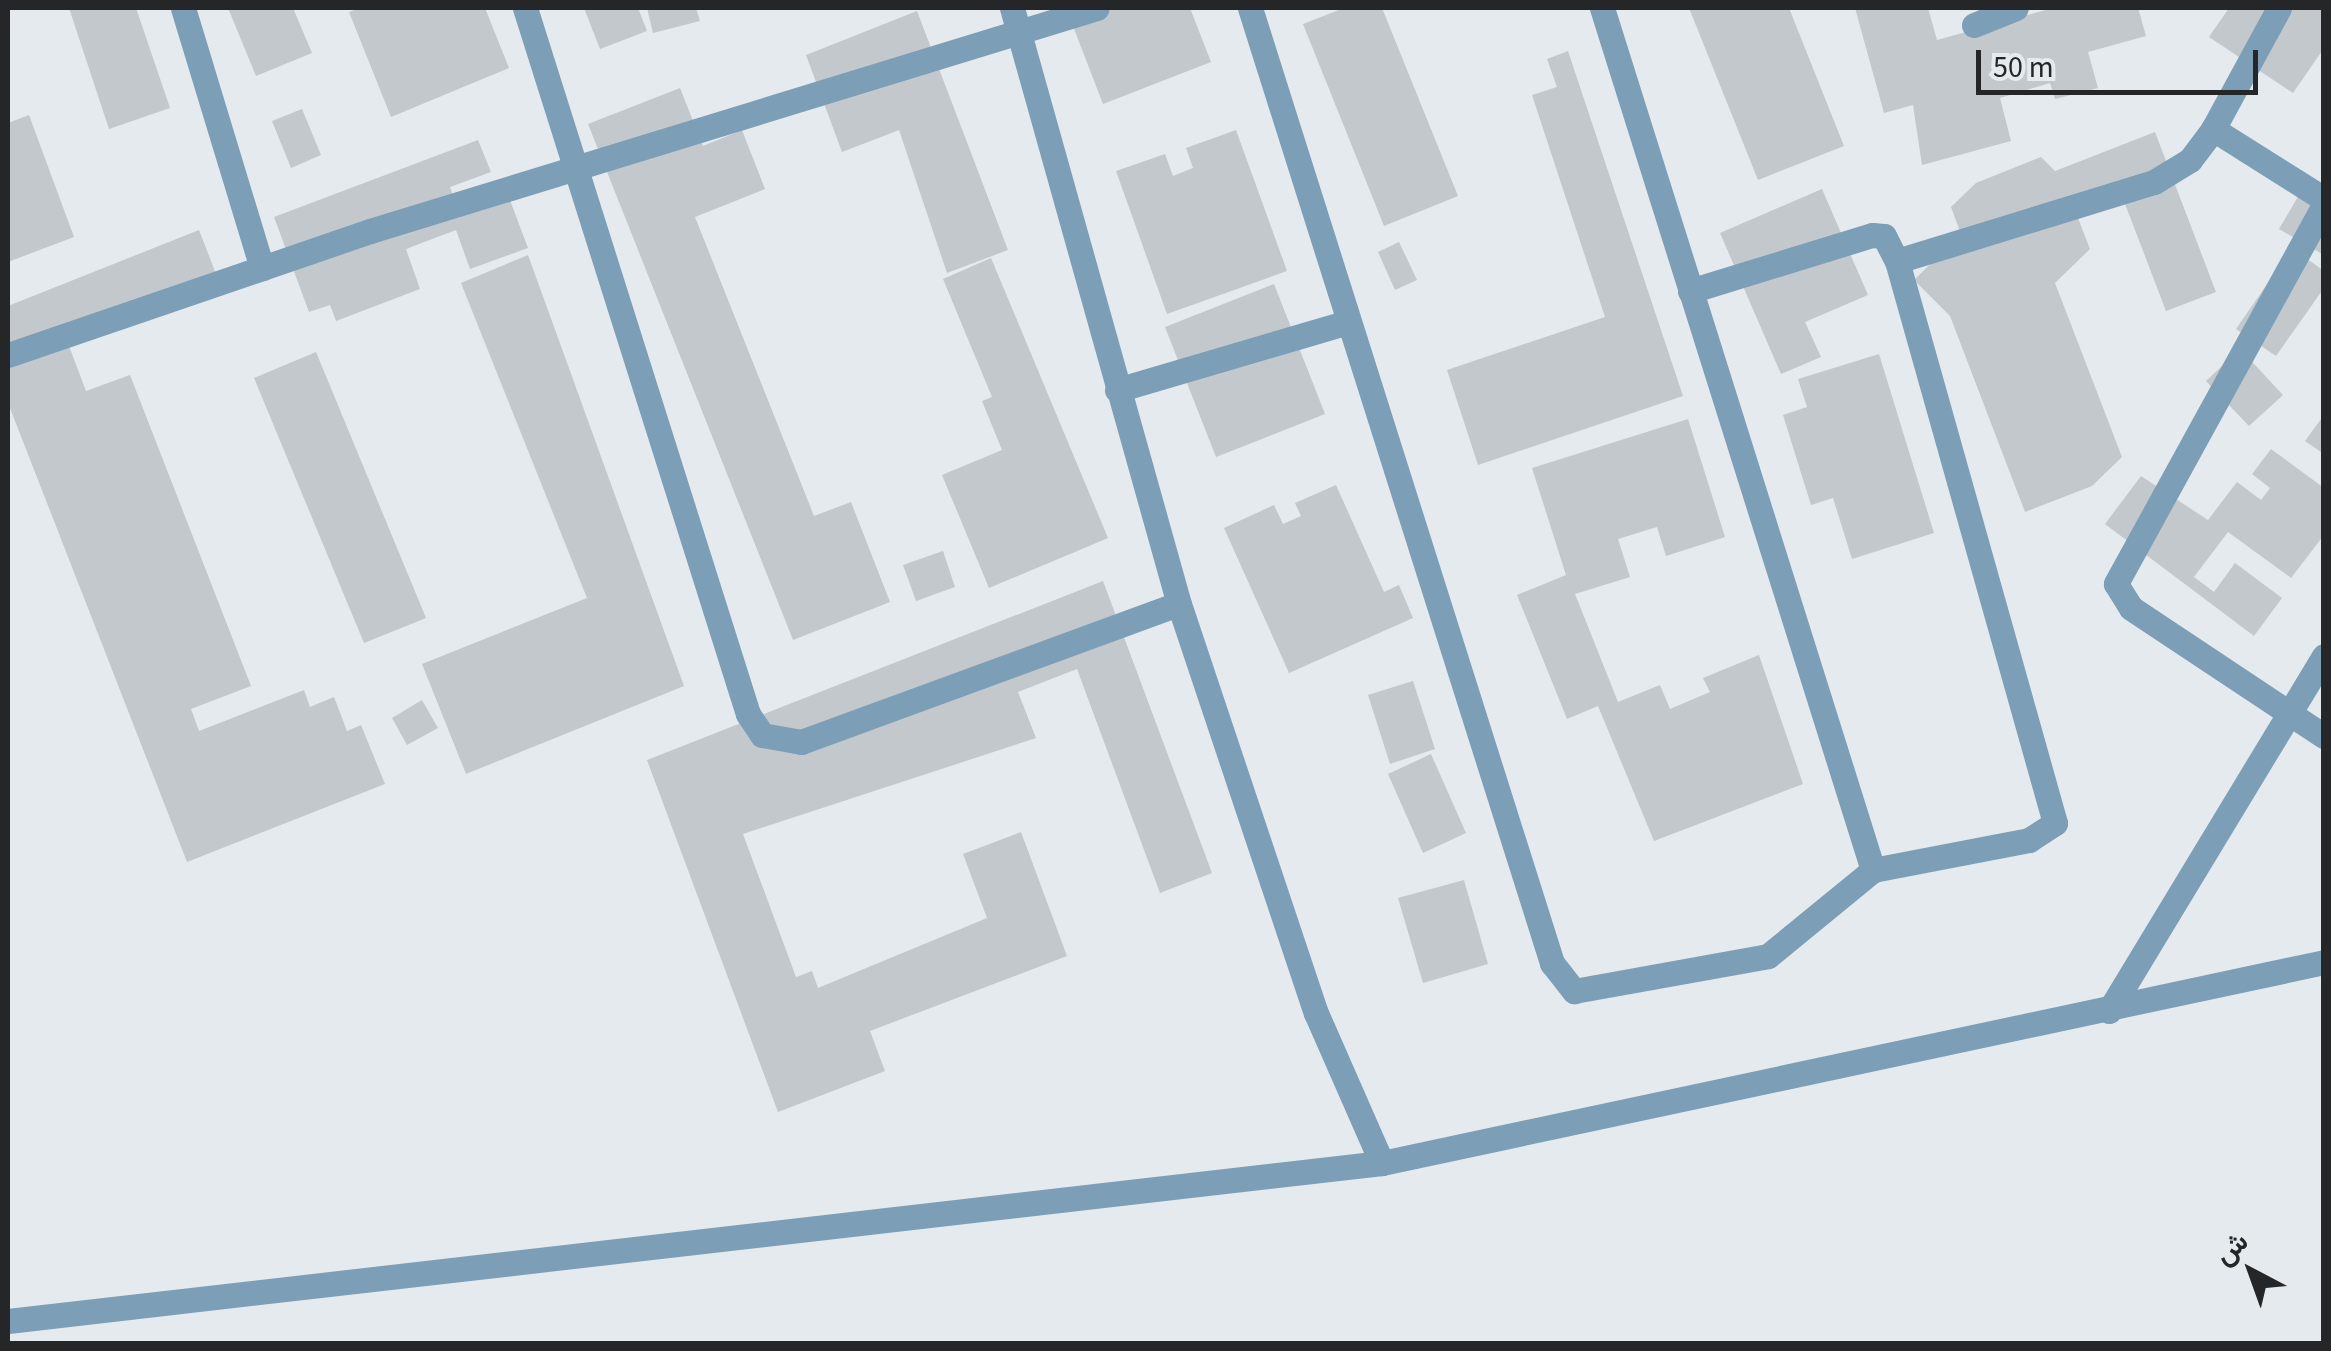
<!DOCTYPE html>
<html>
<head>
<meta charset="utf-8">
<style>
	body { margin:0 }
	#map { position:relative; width:2331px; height:1351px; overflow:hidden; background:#e4eaee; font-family:"Source Sans 3",Vazirmatn,sans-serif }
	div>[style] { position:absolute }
	.building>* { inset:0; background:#c2c8cc }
	.street>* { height:25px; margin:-12.5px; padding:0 12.5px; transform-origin:12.5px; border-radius:12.5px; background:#7c9eb7 }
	span { translate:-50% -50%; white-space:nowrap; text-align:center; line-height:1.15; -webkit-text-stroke:10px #e4eaee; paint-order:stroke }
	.frame { position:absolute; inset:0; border:10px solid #242627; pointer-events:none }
	.north { position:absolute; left:2201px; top:1221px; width:100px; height:100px; -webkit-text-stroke:8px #e4eaee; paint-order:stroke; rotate:319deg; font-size:28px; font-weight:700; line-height:40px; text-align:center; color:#242627 }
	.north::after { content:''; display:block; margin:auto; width:35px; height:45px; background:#242627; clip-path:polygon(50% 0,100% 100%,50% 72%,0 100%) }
	.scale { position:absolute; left:1976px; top:50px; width:282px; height:45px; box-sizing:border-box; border:5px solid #242627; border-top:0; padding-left:12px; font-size:30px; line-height:35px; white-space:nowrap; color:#242627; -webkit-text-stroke:8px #e4eaee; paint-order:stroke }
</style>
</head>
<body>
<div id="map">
	<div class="building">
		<i style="clip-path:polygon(69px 8px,136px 8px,170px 108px,109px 129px)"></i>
		<i style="clip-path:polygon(228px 8px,293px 8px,312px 53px,256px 76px)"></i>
		<i style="clip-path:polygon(360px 8px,485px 8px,509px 68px,391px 117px,349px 12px)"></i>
		<i style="clip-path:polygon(584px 8px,638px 8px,647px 31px,600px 49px)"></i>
		<i style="clip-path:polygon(647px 8px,696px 8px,700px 21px,653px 33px)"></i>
		<i style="clip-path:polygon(1066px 8px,1190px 8px,1211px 62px,1103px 104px)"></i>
		<i style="clip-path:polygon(1344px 8px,1382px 8px,1458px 196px,1384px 226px,1303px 24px)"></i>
		<i style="clip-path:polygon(1689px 8px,1789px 8px,1844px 146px,1758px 180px)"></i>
		<i style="clip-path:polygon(1855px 8px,1928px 8px,1937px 40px,2053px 8px,2138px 8px,2146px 36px,2088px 52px,2098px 88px,2055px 99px,2050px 83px,2000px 98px,2011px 141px,1922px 165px,1913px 105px,1884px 113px)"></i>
		<i style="clip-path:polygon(2229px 8px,2324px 8px,2324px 48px,2293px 93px,2209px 37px)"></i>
		<i style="clip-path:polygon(917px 11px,1008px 250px,947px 273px,899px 130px,842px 152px,806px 55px)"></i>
		<i style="clip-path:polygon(1568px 51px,1683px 396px,1478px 465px,1447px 370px,1605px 317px,1532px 95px,1557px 87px,1547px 59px)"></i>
		<i style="clip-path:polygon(680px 88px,703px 146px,742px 130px,765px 189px,695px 217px,814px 516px,851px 502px,890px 602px,793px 640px,588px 124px)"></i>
		<i style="clip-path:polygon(302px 109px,321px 155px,291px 168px,272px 121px)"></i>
		<i style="clip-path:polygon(29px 115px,74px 237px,8px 262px,8px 123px)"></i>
		<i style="clip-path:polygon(1236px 130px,1287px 271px,1167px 314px,1116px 171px,1165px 154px,1173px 176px,1193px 168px,1186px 148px)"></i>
		<i style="clip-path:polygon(2155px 132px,2216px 292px,2166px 311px,2122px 196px,2076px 213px,2090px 249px,2055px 283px,2122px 457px,2092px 486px,2025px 512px,1950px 316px,1914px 280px,1961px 234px,1951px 207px,1976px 183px,2041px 157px,2055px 171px)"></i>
		<i style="clip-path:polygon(478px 140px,491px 172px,450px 187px,458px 210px,507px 192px,528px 248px,470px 269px,456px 230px,406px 249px,420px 289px,336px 321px,330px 305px,309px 312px,274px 217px)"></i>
		<i style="clip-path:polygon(2309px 178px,2324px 186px,2324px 255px,2279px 229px)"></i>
		<i style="clip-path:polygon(1822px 189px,1868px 295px,1805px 322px,1821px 357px,1781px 374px,1720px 233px)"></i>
		<i style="clip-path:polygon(199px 230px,221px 287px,69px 346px,86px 391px,130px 375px,251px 686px,191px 709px,199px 731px,304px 690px,310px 707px,334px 697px,347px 731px,361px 725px,385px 784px,187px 862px,8px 403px,8px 306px)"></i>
		<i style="clip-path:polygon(1399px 242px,1417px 280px,1395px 290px,1378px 252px)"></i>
		<i style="clip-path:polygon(2292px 248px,2324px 271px,2324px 288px,2276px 356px,2236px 329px)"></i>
		<i style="clip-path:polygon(528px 255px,684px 686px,466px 774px,422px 664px,587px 598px,461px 283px)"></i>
		<i style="clip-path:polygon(991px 258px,1108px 538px,989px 588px,942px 475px,1002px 450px,982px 401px,992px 397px,943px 279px)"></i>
		<i style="clip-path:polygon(1274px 284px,1325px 414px,1216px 457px,1165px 327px)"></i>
		<i style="clip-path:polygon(2240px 349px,2283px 395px,2249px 426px,2206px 381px)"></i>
		<i style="clip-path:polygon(316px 352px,426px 618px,364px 643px,254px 378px)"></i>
		<i style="clip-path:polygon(1879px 354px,1934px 533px,1852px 559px,1833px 498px,1811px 505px,1783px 415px,1807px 407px,1798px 379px)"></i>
		<i style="clip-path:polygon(2324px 415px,2324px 454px,2305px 441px)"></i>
		<i style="clip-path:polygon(1688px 419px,1725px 537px,1666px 556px,1657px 527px,1618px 539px,1630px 577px,1575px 594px,1618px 702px,1660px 685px,1670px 709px,1710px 692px,1703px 678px,1759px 655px,1803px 784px,1654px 841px,1598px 706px,1567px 719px,1517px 595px,1566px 575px,1532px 468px)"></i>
		<i style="clip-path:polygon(2271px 449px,2324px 488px,2324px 535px,2291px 578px,2228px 532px,2194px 577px,2214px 592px,2235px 563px,2282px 598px,2254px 636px,2105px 524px,2141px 476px,2208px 520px,2237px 482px,2261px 500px,2270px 488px,2252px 474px)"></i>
		<i style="clip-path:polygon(1336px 485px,1384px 592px,1399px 585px,1413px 618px,1289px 673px,1224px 528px,1274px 505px,1283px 524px,1301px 516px,1295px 503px)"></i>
		<i style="clip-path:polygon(943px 551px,955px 587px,916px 601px,903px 565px)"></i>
		<i style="clip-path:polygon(1103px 581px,1212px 873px,1160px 893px,1077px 669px,1018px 692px,1036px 738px,743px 834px,796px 977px,812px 971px,818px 988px,987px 918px,963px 854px,1021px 832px,1067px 956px,870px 1031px,885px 1071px,778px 1112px,647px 760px)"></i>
		<i style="clip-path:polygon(1413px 681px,1435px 749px,1390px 764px,1368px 695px)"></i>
		<i style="clip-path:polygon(422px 700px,438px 728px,407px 745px,392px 718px)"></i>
		<i style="clip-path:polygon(1431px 754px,1466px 833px,1423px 853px,1388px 774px)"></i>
		<i style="clip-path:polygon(1464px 880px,1488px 964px,1423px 983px,1398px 898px)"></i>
	</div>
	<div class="street">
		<i style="left:183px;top:8px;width:272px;rotate:73.1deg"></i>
		<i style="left:525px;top:8px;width:740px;rotate:72.47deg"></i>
		<i style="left:748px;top:714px;width:25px;rotate:56deg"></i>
		<i style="left:762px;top:735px;width:40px;rotate:10deg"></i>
		<i style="left:801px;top:742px;width:402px;rotate:-20.1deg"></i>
		<i style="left:1012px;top:8px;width:619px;rotate:74.35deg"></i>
		<i style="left:1179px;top:604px;width:431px;rotate:71.5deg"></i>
		<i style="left:1316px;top:1013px;width:164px;rotate:66.3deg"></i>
		<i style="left:1382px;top:1163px;width:963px;rotate:-12.04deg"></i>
		<i style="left:1250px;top:8px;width:1002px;rotate:72.45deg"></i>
		<i style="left:1552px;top:963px;width:36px;rotate:52deg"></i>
		<i style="left:1574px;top:991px;width:197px;rotate:-10.2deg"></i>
		<i style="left:1768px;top:956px;width:136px;rotate:-39.3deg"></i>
		<i style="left:1873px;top:870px;width:159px;rotate:-10.9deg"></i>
		<i style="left:2029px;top:840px;width:31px;rotate:-33deg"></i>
		<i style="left:2055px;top:823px;width:584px;rotate:-105.7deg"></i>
		<i style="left:1897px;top:261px;width:269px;rotate:-17.1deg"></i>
		<i style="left:2154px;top:182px;width:42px;rotate:-31.4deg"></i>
		<i style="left:2190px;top:160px;width:39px;rotate:-53deg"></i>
		<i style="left:1602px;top:8px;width:904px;rotate:72.55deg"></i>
		<i style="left:2279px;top:8px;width:138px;rotate:118.6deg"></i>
		<i style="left:2213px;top:129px;width:131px;rotate:32.2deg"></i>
		<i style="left:1974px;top:25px;width:45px;rotate:-22deg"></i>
		<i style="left:2324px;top:205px;width:432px;rotate:118.8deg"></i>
		<i style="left:2116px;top:584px;width:28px;rotate:58deg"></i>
		<i style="left:2131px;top:608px;width:232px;rotate:33.6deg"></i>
		<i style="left:1690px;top:291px;width:190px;rotate:-17.1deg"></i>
		<i style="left:1872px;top:235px;width:12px;rotate:5deg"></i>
		<i style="left:1884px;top:236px;width:28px;rotate:63deg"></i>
		<i style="left:8px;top:355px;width:383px;rotate:-18.9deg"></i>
		<i style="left:370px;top:231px;width:760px;rotate:-17.05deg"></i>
		<i style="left:1117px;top:390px;width:241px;rotate:-16.4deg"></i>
		<i style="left:2109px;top:1011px;width:415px;rotate:-58.8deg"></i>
		<i style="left:8px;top:1321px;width:1383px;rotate:-6.56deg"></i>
	</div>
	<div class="frame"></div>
	<div class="north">ش</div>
	<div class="scale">50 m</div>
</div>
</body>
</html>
